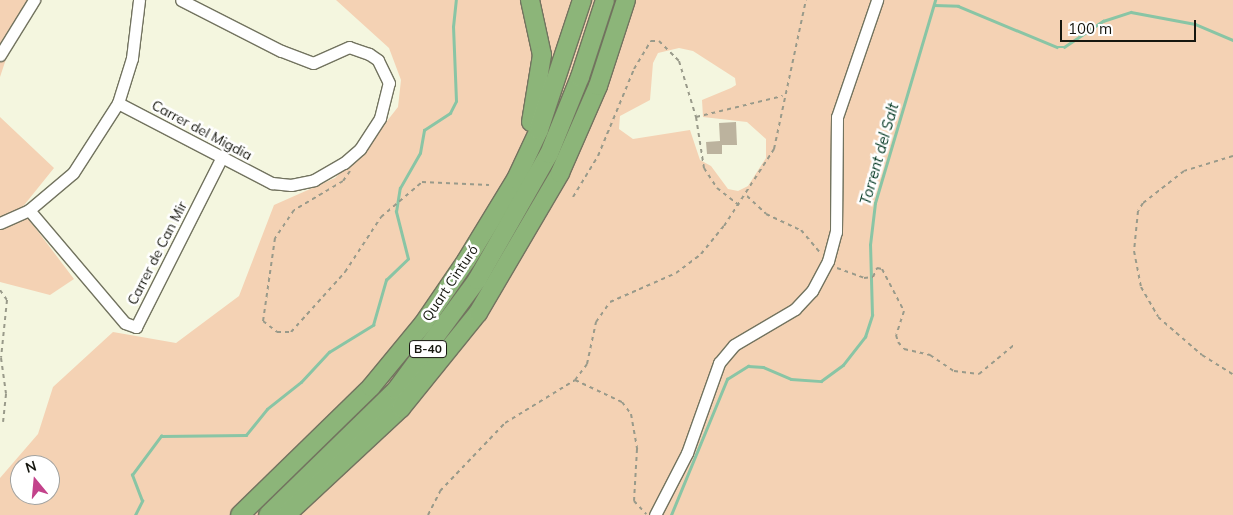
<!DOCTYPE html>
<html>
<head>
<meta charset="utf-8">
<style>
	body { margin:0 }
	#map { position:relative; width:1233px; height:515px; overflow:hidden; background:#f4f6df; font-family:Mulish,sans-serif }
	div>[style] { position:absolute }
	.green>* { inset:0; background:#f4d2b4 }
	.stream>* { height:2.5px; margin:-1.25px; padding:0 1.25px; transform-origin:1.25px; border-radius:1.25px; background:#89c5a5 }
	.building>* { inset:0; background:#bcb39e }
	.path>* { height:2px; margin-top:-1px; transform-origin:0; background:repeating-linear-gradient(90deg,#999a8a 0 4px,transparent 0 8px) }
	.roads { filter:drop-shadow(1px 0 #72735f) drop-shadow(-1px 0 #72735f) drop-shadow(0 1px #72735f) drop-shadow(0 -1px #72735f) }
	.minor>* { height:11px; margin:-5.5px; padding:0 5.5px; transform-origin:5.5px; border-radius:5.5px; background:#fff }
	.highway>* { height:18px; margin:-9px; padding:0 9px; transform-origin:9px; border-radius:9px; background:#8cb579 }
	span { translate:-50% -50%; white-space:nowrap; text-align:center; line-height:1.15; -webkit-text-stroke:5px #fff; paint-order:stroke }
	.shield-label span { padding:1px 4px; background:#fff; border:1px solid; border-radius:4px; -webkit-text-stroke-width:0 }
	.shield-label { font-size:12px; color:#16170f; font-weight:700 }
	.street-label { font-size:14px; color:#16170f }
	.water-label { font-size:15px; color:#053924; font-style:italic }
	.north { position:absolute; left:10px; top:455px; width:50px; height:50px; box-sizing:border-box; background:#fff; border:1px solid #a2a29f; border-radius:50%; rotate:343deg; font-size:14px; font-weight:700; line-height:20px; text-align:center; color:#16170f }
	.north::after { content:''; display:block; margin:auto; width:18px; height:22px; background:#c3428b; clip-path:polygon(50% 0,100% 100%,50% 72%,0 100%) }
	.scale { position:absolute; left:1060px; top:20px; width:136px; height:22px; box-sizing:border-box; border:2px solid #16170f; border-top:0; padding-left:6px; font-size:15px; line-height:18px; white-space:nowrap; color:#16170f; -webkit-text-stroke:4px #fff; paint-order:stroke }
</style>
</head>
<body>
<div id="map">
	<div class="green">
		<i style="clip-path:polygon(0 0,38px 0,7px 56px,0 77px)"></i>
		<i style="clip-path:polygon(evenodd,336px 0,1233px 0,1233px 515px,0 515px,0 478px,38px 434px,53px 387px,113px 332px,176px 343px,239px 296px,274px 205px,335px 178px,369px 144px,398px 107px,401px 80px,389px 48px,336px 0,679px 48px,693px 51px,735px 78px,736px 85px,731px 88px,702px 100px,703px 117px,747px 122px,766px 139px,766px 158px,748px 186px,738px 191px,728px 189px,711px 166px,700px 160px,690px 130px,633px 139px,619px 129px,620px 116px,650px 100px,653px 63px,658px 53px,679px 48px,336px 0,20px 465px,50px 465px,50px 495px,20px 495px,20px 465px)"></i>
		<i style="clip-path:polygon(0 117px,54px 168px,21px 209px,74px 279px,50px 295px,0 282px)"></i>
	</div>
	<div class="stream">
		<i style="left:934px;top:5px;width:24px;rotate:2deg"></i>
		<i style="left:958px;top:6px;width:107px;rotate:22.5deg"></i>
		<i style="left:1057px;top:47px;width:7px"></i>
		<i style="left:1064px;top:47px;width:47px;rotate:-33.7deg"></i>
		<i style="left:1103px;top:21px;width:29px;rotate:-18deg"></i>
		<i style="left:1131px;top:12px;width:65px;rotate:10.6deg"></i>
		<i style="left:1195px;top:24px;width:41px;rotate:22.8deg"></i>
		<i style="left:135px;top:515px;width:16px;rotate:-63deg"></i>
		<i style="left:142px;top:501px;width:28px;rotate:-111deg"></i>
		<i style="left:132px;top:475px;width:49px;rotate:-53.4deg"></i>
		<i style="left:161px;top:436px;width:85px;rotate:-0.7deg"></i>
		<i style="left:246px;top:435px;width:33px;rotate:-51deg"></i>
		<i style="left:267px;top:409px;width:43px;rotate:-38.5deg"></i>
		<i style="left:301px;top:382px;width:41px;rotate:-47deg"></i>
		<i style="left:329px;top:352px;width:52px;rotate:-31.5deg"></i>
		<i style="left:373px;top:325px;width:47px;rotate:-73.9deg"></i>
		<i style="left:386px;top:280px;width:30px;rotate:-44deg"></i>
		<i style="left:408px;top:259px;width:49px;rotate:-104.3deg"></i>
		<i style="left:396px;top:212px;width:24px;rotate:-81deg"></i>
		<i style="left:400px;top:188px;width:40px;rotate:-60.3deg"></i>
		<i style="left:420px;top:153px;width:23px;rotate:-80deg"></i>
		<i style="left:424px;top:130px;width:31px;rotate:-33deg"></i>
		<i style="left:450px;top:113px;width:13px;rotate:-63deg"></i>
		<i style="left:456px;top:101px;width:74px;rotate:-92.3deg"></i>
		<i style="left:453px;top:27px;width:27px;rotate:-84deg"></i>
		<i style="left:671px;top:515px;width:147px;rotate:-67.6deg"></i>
		<i style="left:727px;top:379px;width:25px;rotate:-32deg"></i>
		<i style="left:748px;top:366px;width:15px;rotate:4deg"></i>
		<i style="left:763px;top:367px;width:30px;rotate:23deg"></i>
		<i style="left:791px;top:379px;width:30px;rotate:4deg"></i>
		<i style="left:821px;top:381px;width:27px;rotate:-36deg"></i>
		<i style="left:843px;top:365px;width:36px;rotate:-52deg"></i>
		<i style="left:865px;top:337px;width:23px;rotate:-72deg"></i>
		<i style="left:872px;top:315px;width:70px;rotate:-91.6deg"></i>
		<i style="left:870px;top:245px;width:42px;rotate:-83.2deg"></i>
		<i style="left:875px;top:203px;width:212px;rotate:-73.5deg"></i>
	</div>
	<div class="building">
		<i style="clip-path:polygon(736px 122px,737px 145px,722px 145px,722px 154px,707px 154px,706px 142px,720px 141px,719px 123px)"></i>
	</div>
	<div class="path">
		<i style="left:696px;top:117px;width:89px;rotate:-13.6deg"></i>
		<i style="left:1233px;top:156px;width:51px;rotate:163deg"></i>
		<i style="left:1184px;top:171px;width:52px;rotate:142deg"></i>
		<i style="left:1143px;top:203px;width:9px;rotate:122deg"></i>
		<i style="left:1138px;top:211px;width:40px;rotate:95.7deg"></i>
		<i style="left:1134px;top:251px;width:37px;rotate:79deg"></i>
		<i style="left:1141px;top:287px;width:34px;rotate:60deg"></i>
		<i style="left:1158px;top:317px;width:58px;rotate:40.8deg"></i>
		<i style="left:1202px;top:355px;width:36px;rotate:32deg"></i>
		<i style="left:350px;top:171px;width:12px;rotate:125deg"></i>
		<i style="left:343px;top:181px;width:57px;rotate:149.4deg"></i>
		<i style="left:294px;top:210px;width:34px;rotate:124deg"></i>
		<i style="left:275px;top:238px;width:84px;rotate:98.2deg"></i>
		<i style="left:263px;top:321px;width:18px;rotate:38deg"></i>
		<i style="left:277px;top:332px;width:14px"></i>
		<i style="left:291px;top:332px;width:81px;rotate:-48deg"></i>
		<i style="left:345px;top:272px;width:66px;rotate:-56.8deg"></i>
		<i style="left:381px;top:217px;width:54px;rotate:-40.5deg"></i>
		<i style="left:422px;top:182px;width:67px;rotate:2.6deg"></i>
		<i style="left:747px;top:196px;width:26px;rotate:43deg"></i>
		<i style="left:766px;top:214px;width:38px;rotate:25deg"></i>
		<i style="left:801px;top:230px;width:30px;rotate:50deg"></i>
		<i style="left:573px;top:197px;width:48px;rotate:-58.6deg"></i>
		<i style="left:598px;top:156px;width:94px;rotate:-67.5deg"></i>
		<i style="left:634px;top:69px;width:33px;rotate:-59deg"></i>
		<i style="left:651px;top:41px;width:8px"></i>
		<i style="left:659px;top:41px;width:28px;rotate:45deg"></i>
		<i style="left:679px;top:61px;width:59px;rotate:73.1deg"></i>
		<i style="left:696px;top:117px;width:52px;rotate:81.1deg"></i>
		<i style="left:704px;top:168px;width:24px;rotate:57deg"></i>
		<i style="left:717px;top:188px;width:28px;rotate:38deg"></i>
		<i style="left:837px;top:268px;width:29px;rotate:20deg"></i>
		<i style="left:864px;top:278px;width:9px;rotate:-6deg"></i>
		<i style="left:873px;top:277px;width:10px;rotate:-66deg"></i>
		<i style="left:877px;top:268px;width:5px;rotate:11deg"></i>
		<i style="left:882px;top:269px;width:47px;rotate:62.4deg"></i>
		<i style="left:904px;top:311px;width:25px;rotate:108deg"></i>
		<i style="left:896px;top:335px;width:7px;rotate:74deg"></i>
		<i style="left:898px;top:342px;width:9px;rotate:49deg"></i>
		<i style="left:904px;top:349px;width:27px;rotate:13deg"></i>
		<i style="left:930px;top:355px;width:29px;rotate:34deg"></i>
		<i style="left:954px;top:371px;width:25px;rotate:7deg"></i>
		<i style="left:979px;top:374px;width:47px;rotate:-39.8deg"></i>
		<i style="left:0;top:290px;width:12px;rotate:55deg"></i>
		<i style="left:7px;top:300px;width:58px;rotate:95.9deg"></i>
		<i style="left:1px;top:358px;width:36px;rotate:82deg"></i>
		<i style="left:6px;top:394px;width:28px;rotate:96deg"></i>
		<i style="left:575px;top:380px;width:52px;rotate:25.1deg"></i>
		<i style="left:622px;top:402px;width:15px;rotate:53deg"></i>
		<i style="left:631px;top:414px;width:36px;rotate:80deg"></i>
		<i style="left:637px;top:449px;width:52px;rotate:93.3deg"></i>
		<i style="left:634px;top:501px;width:18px;rotate:47deg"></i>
		<i style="left:428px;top:515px;width:27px;rotate:-63deg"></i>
		<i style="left:440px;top:491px;width:94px;rotate:-46.3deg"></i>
		<i style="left:505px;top:423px;width:82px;rotate:-31.6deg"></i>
		<i style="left:575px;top:380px;width:20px;rotate:-53deg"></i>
		<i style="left:587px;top:364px;width:43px;rotate:-77.9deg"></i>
		<i style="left:596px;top:322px;width:24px;rotate:-55deg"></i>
		<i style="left:610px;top:302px;width:72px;rotate:-23.7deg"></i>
		<i style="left:676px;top:273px;width:31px;rotate:-37deg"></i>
		<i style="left:701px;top:254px;width:36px;rotate:-51deg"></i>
		<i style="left:724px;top:226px;width:92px;rotate:-57deg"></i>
		<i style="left:774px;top:149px;width:152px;rotate:-77.9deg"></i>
	</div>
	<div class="roads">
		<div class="minor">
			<i style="left:0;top:55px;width:65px;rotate:-58.3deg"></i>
			<i style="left:118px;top:103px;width:174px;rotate:27.5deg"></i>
			<i style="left:272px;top:183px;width:19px;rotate:6deg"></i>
			<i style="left:291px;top:185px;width:24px;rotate:-12deg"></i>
			<i style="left:314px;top:180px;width:34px;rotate:-30deg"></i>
			<i style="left:344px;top:163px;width:21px;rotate:-41deg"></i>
			<i style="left:360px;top:149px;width:37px;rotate:-57deg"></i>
			<i style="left:380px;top:118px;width:36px;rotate:-76deg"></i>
			<i style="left:389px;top:83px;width:25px;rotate:-116deg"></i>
			<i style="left:378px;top:60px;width:11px;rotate:-146deg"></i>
			<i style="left:369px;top:54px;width:21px;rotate:-161deg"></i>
			<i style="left:349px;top:47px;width:39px;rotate:156deg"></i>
			<i style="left:313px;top:63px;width:34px;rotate:-159deg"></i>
			<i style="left:281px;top:51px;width:112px;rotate:-153deg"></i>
			<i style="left:29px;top:210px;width:148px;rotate:49.7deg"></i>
			<i style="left:125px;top:323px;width:12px;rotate:20deg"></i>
			<i style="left:136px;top:327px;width:191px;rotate:-63.2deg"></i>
			<i style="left:0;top:223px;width:32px;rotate:-24deg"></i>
			<i style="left:29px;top:210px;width:57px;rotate:-40.1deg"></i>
			<i style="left:73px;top:173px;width:83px;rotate:-57.3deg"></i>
			<i style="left:118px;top:103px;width:47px;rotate:-72.7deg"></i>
			<i style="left:132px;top:58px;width:58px;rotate:-83.1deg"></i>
			<i style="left:655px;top:515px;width:70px;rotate:-62.7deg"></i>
			<i style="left:687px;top:453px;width:96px;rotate:-70.4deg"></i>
			<i style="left:719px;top:363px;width:23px;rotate:-50deg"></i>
			<i style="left:734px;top:345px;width:71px;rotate:-30.5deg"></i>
			<i style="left:795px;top:309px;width:25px;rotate:-47deg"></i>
			<i style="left:812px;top:291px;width:34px;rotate:-62deg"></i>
			<i style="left:828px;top:261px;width:30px;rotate:-75deg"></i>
			<i style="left:836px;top:232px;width:115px;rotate:-89.5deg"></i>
			<i style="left:837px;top:117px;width:124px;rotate:-71.1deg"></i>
		</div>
		<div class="highway">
			<i style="left:530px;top:0;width:56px;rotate:77.7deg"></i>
			<i style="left:542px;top:55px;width:68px;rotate:99.3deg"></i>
			<i style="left:240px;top:515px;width:183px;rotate:-44.3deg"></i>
			<i style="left:371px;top:387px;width:82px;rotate:-50.5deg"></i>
			<i style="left:423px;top:324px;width:76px;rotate:-55.7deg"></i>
			<i style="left:466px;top:261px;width:96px;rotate:-58.6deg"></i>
			<i style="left:516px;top:179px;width:54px;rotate:-64.9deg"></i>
			<i style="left:539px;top:130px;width:137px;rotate:-71.7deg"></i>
			<i style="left:268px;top:515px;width:179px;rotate:-44.3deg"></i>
			<i style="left:396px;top:390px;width:137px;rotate:-53.6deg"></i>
			<i style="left:477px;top:280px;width:145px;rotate:-60.3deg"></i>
			<i style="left:549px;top:154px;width:83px;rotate:-68.1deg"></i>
			<i style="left:580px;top:77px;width:81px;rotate:-72deg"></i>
			<i style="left:286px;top:515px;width:157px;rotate:-42.9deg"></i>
			<i style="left:401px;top:408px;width:122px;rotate:-51deg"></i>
			<i style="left:478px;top:313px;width:162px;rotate:-59.6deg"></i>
			<i style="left:560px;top:173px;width:95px;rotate:-66.4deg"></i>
			<i style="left:598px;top:86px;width:90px;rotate:-72deg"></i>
		</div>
	</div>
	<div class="shield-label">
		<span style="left:428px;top:349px">B-40</span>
	</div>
	<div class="street-label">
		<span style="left:202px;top:130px;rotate:28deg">Carrer del Migdia</span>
		<span style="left:157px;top:253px;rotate:-63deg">Carrer de Can Mir</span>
		<span style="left:450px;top:283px;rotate:-56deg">Quart Cinturó</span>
	</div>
	<div class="water-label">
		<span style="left:879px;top:154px;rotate:-74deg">Torrent del Salt</span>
	</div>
	<div class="north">N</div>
	<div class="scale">100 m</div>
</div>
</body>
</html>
